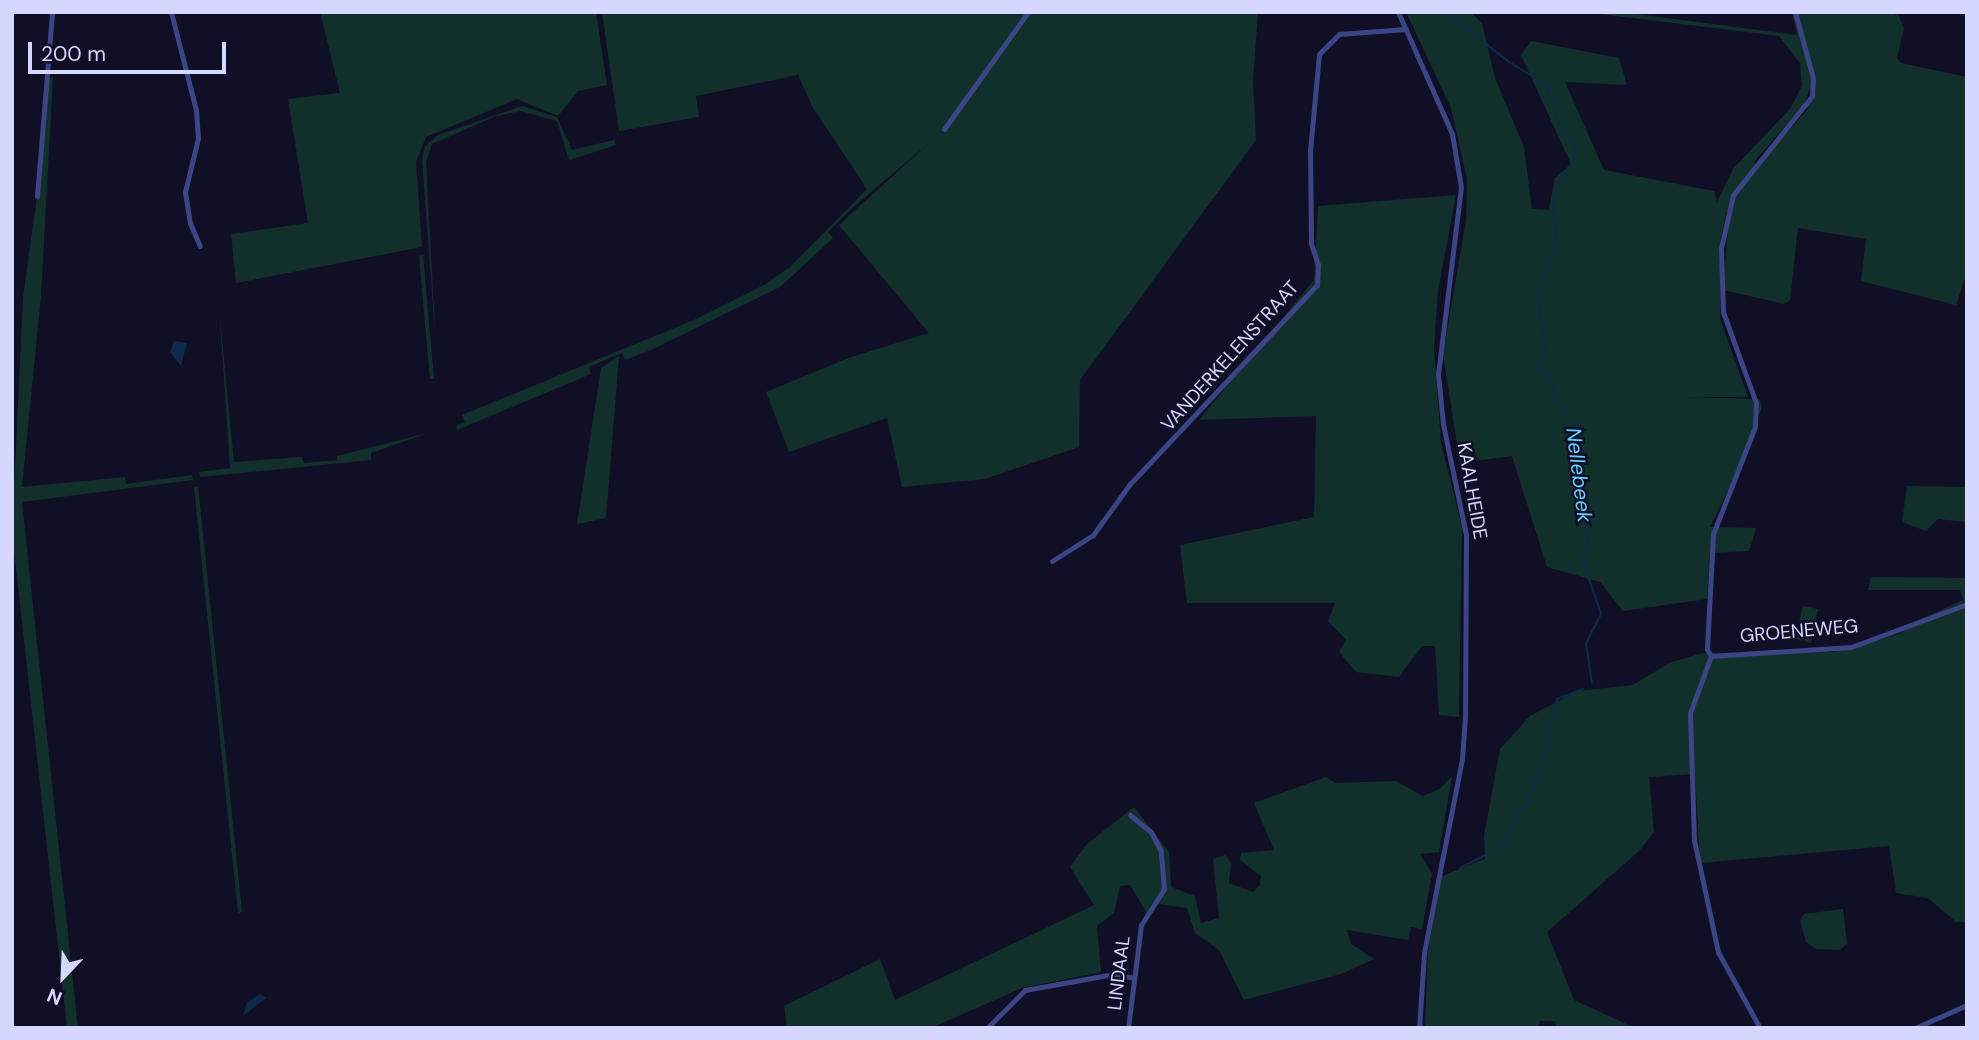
<!DOCTYPE html>
<html>
<head>
<meta charset="utf-8">
<style>
	body { margin:0 }
	#map { position:relative; width:1979px; height:1040px; overflow:hidden; background:#100f26; font-family:"DM Sans",sans-serif }
	div>[style] { position:absolute }
	.green>* { inset:0; background:#12302b }
	.water>* { inset:0; background:#0d2b48 }
	.stream>* { height:2px; margin:-1px; padding:0 1px; transform-origin:1px; border-radius:1px; background:#0d2b48 }
	.minor>* { height:5px; margin:-2.5px; padding:0 2.5px; transform-origin:2.5px; border-radius:2.5px; background:#3b4485 }
	span { translate:-50% -50%; white-space:nowrap; text-align:center; line-height:1.15; -webkit-text-stroke:5px #100f26; paint-order:stroke }
	.street-label { font-size:19px; color:#d5d7ff }
	.water-label { font-size:21px; color:#64cefe; font-style:italic }
	.frame { position:absolute; inset:0; border:14px solid #d5d7ff; pointer-events:none }
	.north { position:absolute; left:28px; top:942px; width:70px; height:70px; -webkit-text-stroke:5px #100f26; paint-order:stroke; rotate:203deg; font-size:19px; font-weight:700; line-height:28px; text-align:center; color:#d5d7ff }
	.north::after { content:''; display:block; margin:auto; width:24px; height:32px; background:#d5d7ff; clip-path:polygon(50% 0,100% 100%,50% 72%,0 100%) }
	.scale { position:absolute; left:28px; top:42px; width:198px; height:32px; box-sizing:border-box; border:4px solid #d5d7ff; border-top:0; padding-left:9px; font-size:21px; line-height:24px; white-space:nowrap; color:#d5d7ff; -webkit-text-stroke:5px #100f26; paint-order:stroke }
</style>
</head>
<body>
<div id="map">
	<div class="green">
		<i style="clip-path:polygon(320px 12px,596px 12px,607px 85px,578px 91px,558px 116px,517px 99px,426px 137px,416px 162px,422px 247px,236px 283px,231px 234px,308px 223px,288px 99px,340px 93px)"></i>
		<i style="clip-path:polygon(602px 12px,1258px 12px,1253px 81px,1256px 140px,1080px 380px,1079px 447px,985px 479px,902px 487px,887px 418px,789px 452px,766px 392px,851px 357px,929px 333px,839px 225px,930px 142px,849px 211px,828px 232px,833px 238px,780px 287px,651px 350px,625px 360px,622px 353px,589px 367px,591px 374px,457px 430px,456px 426px,465px 422px,462px 415px,694px 320px,764px 285px,790px 267px,867px 189px,813px 108px,798px 75px,696px 96px,699px 117px,619px 131px)"></i>
		<i style="clip-path:polygon(evenodd,1406px 12px,1471px 12px,1482px 24px,1495px 78px,1524px 147px,1532px 209px,1549px 210px,1555px 178px,1571px 164px,1521px 55px,1531px 41px,1619px 58px,1627px 85px,1565px 82px,1604px 170px,1714px 191px,1717px 202px,1733px 169px,1790px 109px,1802px 86px,1800px 63px,1779px 36px,1584px 12px,1621px 12px,1797px 35px,1792px 12px,1888px 12px,1899px 16px,1904px 28px,1897px 58px,1901px 63px,1967px 77px,1967px 272px,1956px 305px,1861px 281px,1866px 239px,1798px 228px,1790px 300px,1784px 304px,1723px 290px,1729px 214px,1726px 211px,1720px 245px,1720px 319px,1748px 397px,1683px 397px,1759px 399px,1762px 407px,1742px 462px,1710px 527px,1756px 528px,1749px 551px,1710px 553px,1707px 599px,1623px 611px,1600px 582px,1547px 567px,1512px 456px,1460px 463px,1443px 354px,1466px 221px,1467px 179px,1451px 108px,1406px 12px,1815px 76px,1807px 110px,1757px 166px,1754px 162px,1804px 104px,1815px 76px)"></i>
		<i style="clip-path:polygon(46px 77px,53px 77px,41px 296px,22px 487px,125px 477px,126px 484px,192px 475px,193px 480px,22px 502px,78px 1028px,67px 1028px,12px 532px,23px 298px,37px 196px)"></i>
		<i style="clip-path:polygon(522px 106px,557px 117px,572px 150px,614px 140px,616px 145px,569px 160px,557px 121px,521px 111px,496px 116px,432px 144px,426px 162px,436px 345px,422px 160px,425px 146px,438px 135px)"></i>
		<i style="clip-path:polygon(1456px 195px,1438px 291px,1434px 348px,1441px 443px,1462px 527px,1459px 717px,1439px 715px,1435px 646px,1422px 646px,1399px 677px,1356px 672px,1339px 652px,1346px 640px,1328px 621px,1335px 603px,1187px 603px,1180px 545px,1314px 517px,1316px 416px,1199px 420px,1314px 280px,1318px 206px)"></i>
		<i style="clip-path:polygon(423px 255px,434px 379px,430px 379px,419px 256px)"></i>
		<i style="clip-path:polygon(219px 308px,234px 462px,302px 457px,304px 463px,337px 460px,337px 456px,428px 433px,371px 453px,371px 460px,200px 477px,199px 472px,230px 468px)"></i>
		<i style="clip-path:polygon(619px 356px,606px 518px,577px 524px,601px 368px)"></i>
		<i style="clip-path:polygon(198px 486px,242px 912px,238px 913px,194px 487px)"></i>
		<i style="clip-path:polygon(1907px 486px,1967px 487px,1967px 522px,1938px 519px,1926px 531px,1902px 522px)"></i>
		<i style="clip-path:polygon(1871px 577px,1967px 578px,1967px 922px,1956px 922px,1928px 898px,1896px 893px,1889px 846px,1700px 863px,1695px 774px,1649px 777px,1654px 832px,1639px 851px,1547px 932px,1574px 1000px,1635px 1028px,1557px 1028px,1554px 1021px,1540px 1021px,1538px 1028px,1425px 1028px,1428px 950px,1442px 876px,1485px 859px,1484px 836px,1500px 749px,1530px 716px,1577px 691px,1633px 685px,1669px 663px,1703px 653px,1833px 652px,1900px 634px,1921px 619px,1963px 600px,1960px 590px,1868px 590px)"></i>
		<i style="clip-path:polygon(1803px 606px,1818px 609px,1811px 643px,1795px 639px)"></i>
		<i style="clip-path:polygon(1452px 776px,1439px 852px,1420px 854px,1432px 874px,1422px 929px,1411px 927px,1408px 940px,1347px 930px,1351px 944px,1374px 959px,1341px 974px,1244px 1000px,1219px 950px,1195px 933px,1187px 908px,1152px 903px,1147px 913px,1130px 885px,1120px 886px,1114px 913px,1097px 926px,1101px 972px,1022px 988px,931px 1028px,787px 1028px,784px 1006px,880px 959px,895px 1000px,1094px 905px,1070px 867px,1087px 844px,1134px 807px,1169px 852px,1171px 887px,1195px 896px,1201px 923px,1219px 918px,1213px 859px,1225px 855px,1231px 863px,1229px 883px,1253px 892px,1260px 885px,1261px 876px,1240px 860px,1241px 853px,1274px 850px,1254px 803px,1326px 777px,1335px 783px,1396px 781px,1423px 796px,1440px 789px)"></i>
		<i style="clip-path:polygon(1843px 909px,1847px 943px,1840px 950px,1816px 949px,1806px 942px,1800px 920px,1804px 914px)"></i>
	</div>
	<div class="water">
		<i style="clip-path:polygon(174px 341px,187px 343px,181px 366px,170px 352px)"></i>
		<i style="clip-path:polygon(260px 994px,266px 998px,243px 1016px,247px 1003px)"></i>
	</div>
	<div class="stream">
		<i style="left:1445px;top:12px;width:81px;rotate:38deg"></i>
		<i style="left:1509px;top:62px;width:44px;rotate:31.2deg"></i>
		<i style="left:1547px;top:85px;width:13px;rotate:77deg"></i>
		<i style="left:1550px;top:98px;width:10px;rotate:37deg"></i>
		<i style="left:1558px;top:104px;width:16px;rotate:94deg"></i>
		<i style="left:1557px;top:120px;width:33px;rotate:57deg"></i>
		<i style="left:1575px;top:148px;width:18px;rotate:99deg"></i>
		<i style="left:1572px;top:166px;width:15px;rotate:132deg"></i>
		<i style="left:1562px;top:177px;width:28px;rotate:109deg"></i>
		<i style="left:1553px;top:203px;width:36px;rotate:84deg"></i>
		<i style="left:1557px;top:239px;width:59px;rotate:109.7deg"></i>
		<i style="left:1537px;top:295px;width:53px;rotate:81.3deg"></i>
		<i style="left:1545px;top:347px;width:23px;rotate:110deg"></i>
		<i style="left:1537px;top:369px;width:15px;rotate:23deg"></i>
		<i style="left:1551px;top:375px;width:22px;rotate:80deg"></i>
		<i style="left:1555px;top:397px;width:37px;rotate:52deg"></i>
		<i style="left:1578px;top:426px;width:63px;rotate:90.9deg"></i>
		<i style="left:1577px;top:489px;width:56px;rotate:77.7deg"></i>
		<i style="left:1589px;top:544px;width:17px;rotate:115deg"></i>
		<i style="left:1582px;top:559px;width:58px;rotate:70.9deg"></i>
		<i style="left:1601px;top:614px;width:33px;rotate:117deg"></i>
		<i style="left:1586px;top:643px;width:40px;rotate:81.5deg"></i>
		<i style="left:1460px;top:868px;width:51px;rotate:-26.6deg"></i>
		<i style="left:1506px;top:845px;width:13px;rotate:-90deg"></i>
		<i style="left:1506px;top:832px;width:38px;rotate:-55deg"></i>
		<i style="left:1528px;top:801px;width:33px;rotate:-69deg"></i>
		<i style="left:1540px;top:770px;width:73px;rotate:-76.5deg"></i>
		<i style="left:1557px;top:699px;width:28px;rotate:-21deg"></i>
	</div>
	<div class="minor">
		<i style="left:171px;top:12px;width:101px;rotate:75.7deg"></i>
		<i style="left:196px;top:110px;width:28px;rotate:86deg"></i>
		<i style="left:198px;top:138px;width:56px;rotate:103.5deg"></i>
		<i style="left:185px;top:192px;width:31px;rotate:81deg"></i>
		<i style="left:190px;top:223px;width:25px;rotate:67deg"></i>
		<i style="left:1398px;top:12px;width:133px;rotate:66.1deg"></i>
		<i style="left:1452px;top:134px;width:54px;rotate:80.4deg"></i>
		<i style="left:1461px;top:187px;width:188px;rotate:97deg"></i>
		<i style="left:1438px;top:374px;width:50px;rotate:84.3deg"></i>
		<i style="left:1443px;top:424px;width:113px;rotate:78.3deg"></i>
		<i style="left:1466px;top:535px;width:181px;rotate:90.3deg"></i>
		<i style="left:1465px;top:716px;width:43px;rotate:94deg"></i>
		<i style="left:1462px;top:759px;width:198px;rotate:101.1deg"></i>
		<i style="left:1424px;top:953px;width:75px;rotate:93.8deg"></i>
		<i style="left:944px;top:129px;width:144px;rotate:-54.3deg"></i>
		<i style="left:37px;top:196px;width:185px;rotate:-85.3deg"></i>
		<i style="left:1052px;top:561px;width:49px;rotate:-32.4deg"></i>
		<i style="left:1093px;top:535px;width:62px;rotate:-54.2deg"></i>
		<i style="left:1129px;top:485px;width:274px;rotate:-46.8deg"></i>
		<i style="left:1317px;top:285px;width:20px;rotate:-87deg"></i>
		<i style="left:1318px;top:265px;width:23px;rotate:-108deg"></i>
		<i style="left:1311px;top:243px;width:93px;rotate:-90.6deg"></i>
		<i style="left:1310px;top:150px;width:96px;rotate:-84.6deg"></i>
		<i style="left:1319px;top:54px;width:28px;rotate:-45deg"></i>
		<i style="left:1339px;top:34px;width:67px;rotate:-4.3deg"></i>
		<i style="left:1711px;top:656px;width:8px;rotate:-120deg"></i>
		<i style="left:1707px;top:649px;width:115px;rotate:-87deg"></i>
		<i style="left:1713px;top:534px;width:115px;rotate:-68.6deg"></i>
		<i style="left:1755px;top:427px;width:24px;rotate:-88deg"></i>
		<i style="left:1756px;top:403px;width:97px;rotate:-109.9deg"></i>
		<i style="left:1723px;top:312px;width:64px;rotate:-91.8deg"></i>
		<i style="left:1721px;top:248px;width:54px;rotate:-77.2deg"></i>
		<i style="left:1733px;top:195px;width:127px;rotate:-51.4deg"></i>
		<i style="left:1812px;top:96px;width:18px;rotate:-87deg"></i>
		<i style="left:1813px;top:78px;width:68px;rotate:-105.3deg"></i>
		<i style="left:1711px;top:656px;width:61px;rotate:110.2deg"></i>
		<i style="left:1690px;top:713px;width:127px;rotate:88.2deg"></i>
		<i style="left:1694px;top:840px;width:115px;rotate:77.9deg"></i>
		<i style="left:1718px;top:952px;width:87px;rotate:61.1deg"></i>
		<i style="left:1711px;top:656px;width:140px;rotate:-3.7deg"></i>
		<i style="left:1851px;top:647px;width:124px;rotate:-20.3deg"></i>
		<i style="left:987px;top:1028px;width:54px;rotate:-45deg"></i>
		<i style="left:1025px;top:990px;width:90px;rotate:-10.2deg"></i>
		<i style="left:1114px;top:974px;width:20px;rotate:11deg"></i>
		<i style="left:1128px;top:1028px;width:104px;rotate:-82.8deg"></i>
		<i style="left:1141px;top:925px;width:43px;rotate:-57.4deg"></i>
		<i style="left:1164px;top:889px;width:38px;rotate:-95deg"></i>
		<i style="left:1161px;top:851px;width:21px;rotate:-118deg"></i>
		<i style="left:1151px;top:832px;width:27px;rotate:-141deg"></i>
		<i style="left:1915px;top:1028px;width:57px;rotate:-23.9deg"></i>
	</div>
	<div class="street-label">
		<span style="left:1230px;top:356px;rotate:-48deg">VANDERKELENSTRAAT</span>
		<span style="left:1472px;top:491px;rotate:80deg">KAALHEIDE</span>
		<span style="left:1799px;top:631px;rotate:-5deg">GROENEWEG</span>
		<span style="left:1119px;top:973px;rotate:-83deg">LINDAAL</span>
	</div>
	<div class="water-label">
		<span style="left:1579px;top:475px;rotate:83deg">Nellebeek</span>
	</div>
	<div class="frame"></div>
	<div class="north">N</div>
	<div class="scale">200 m</div>
</div>
</body>
</html>
